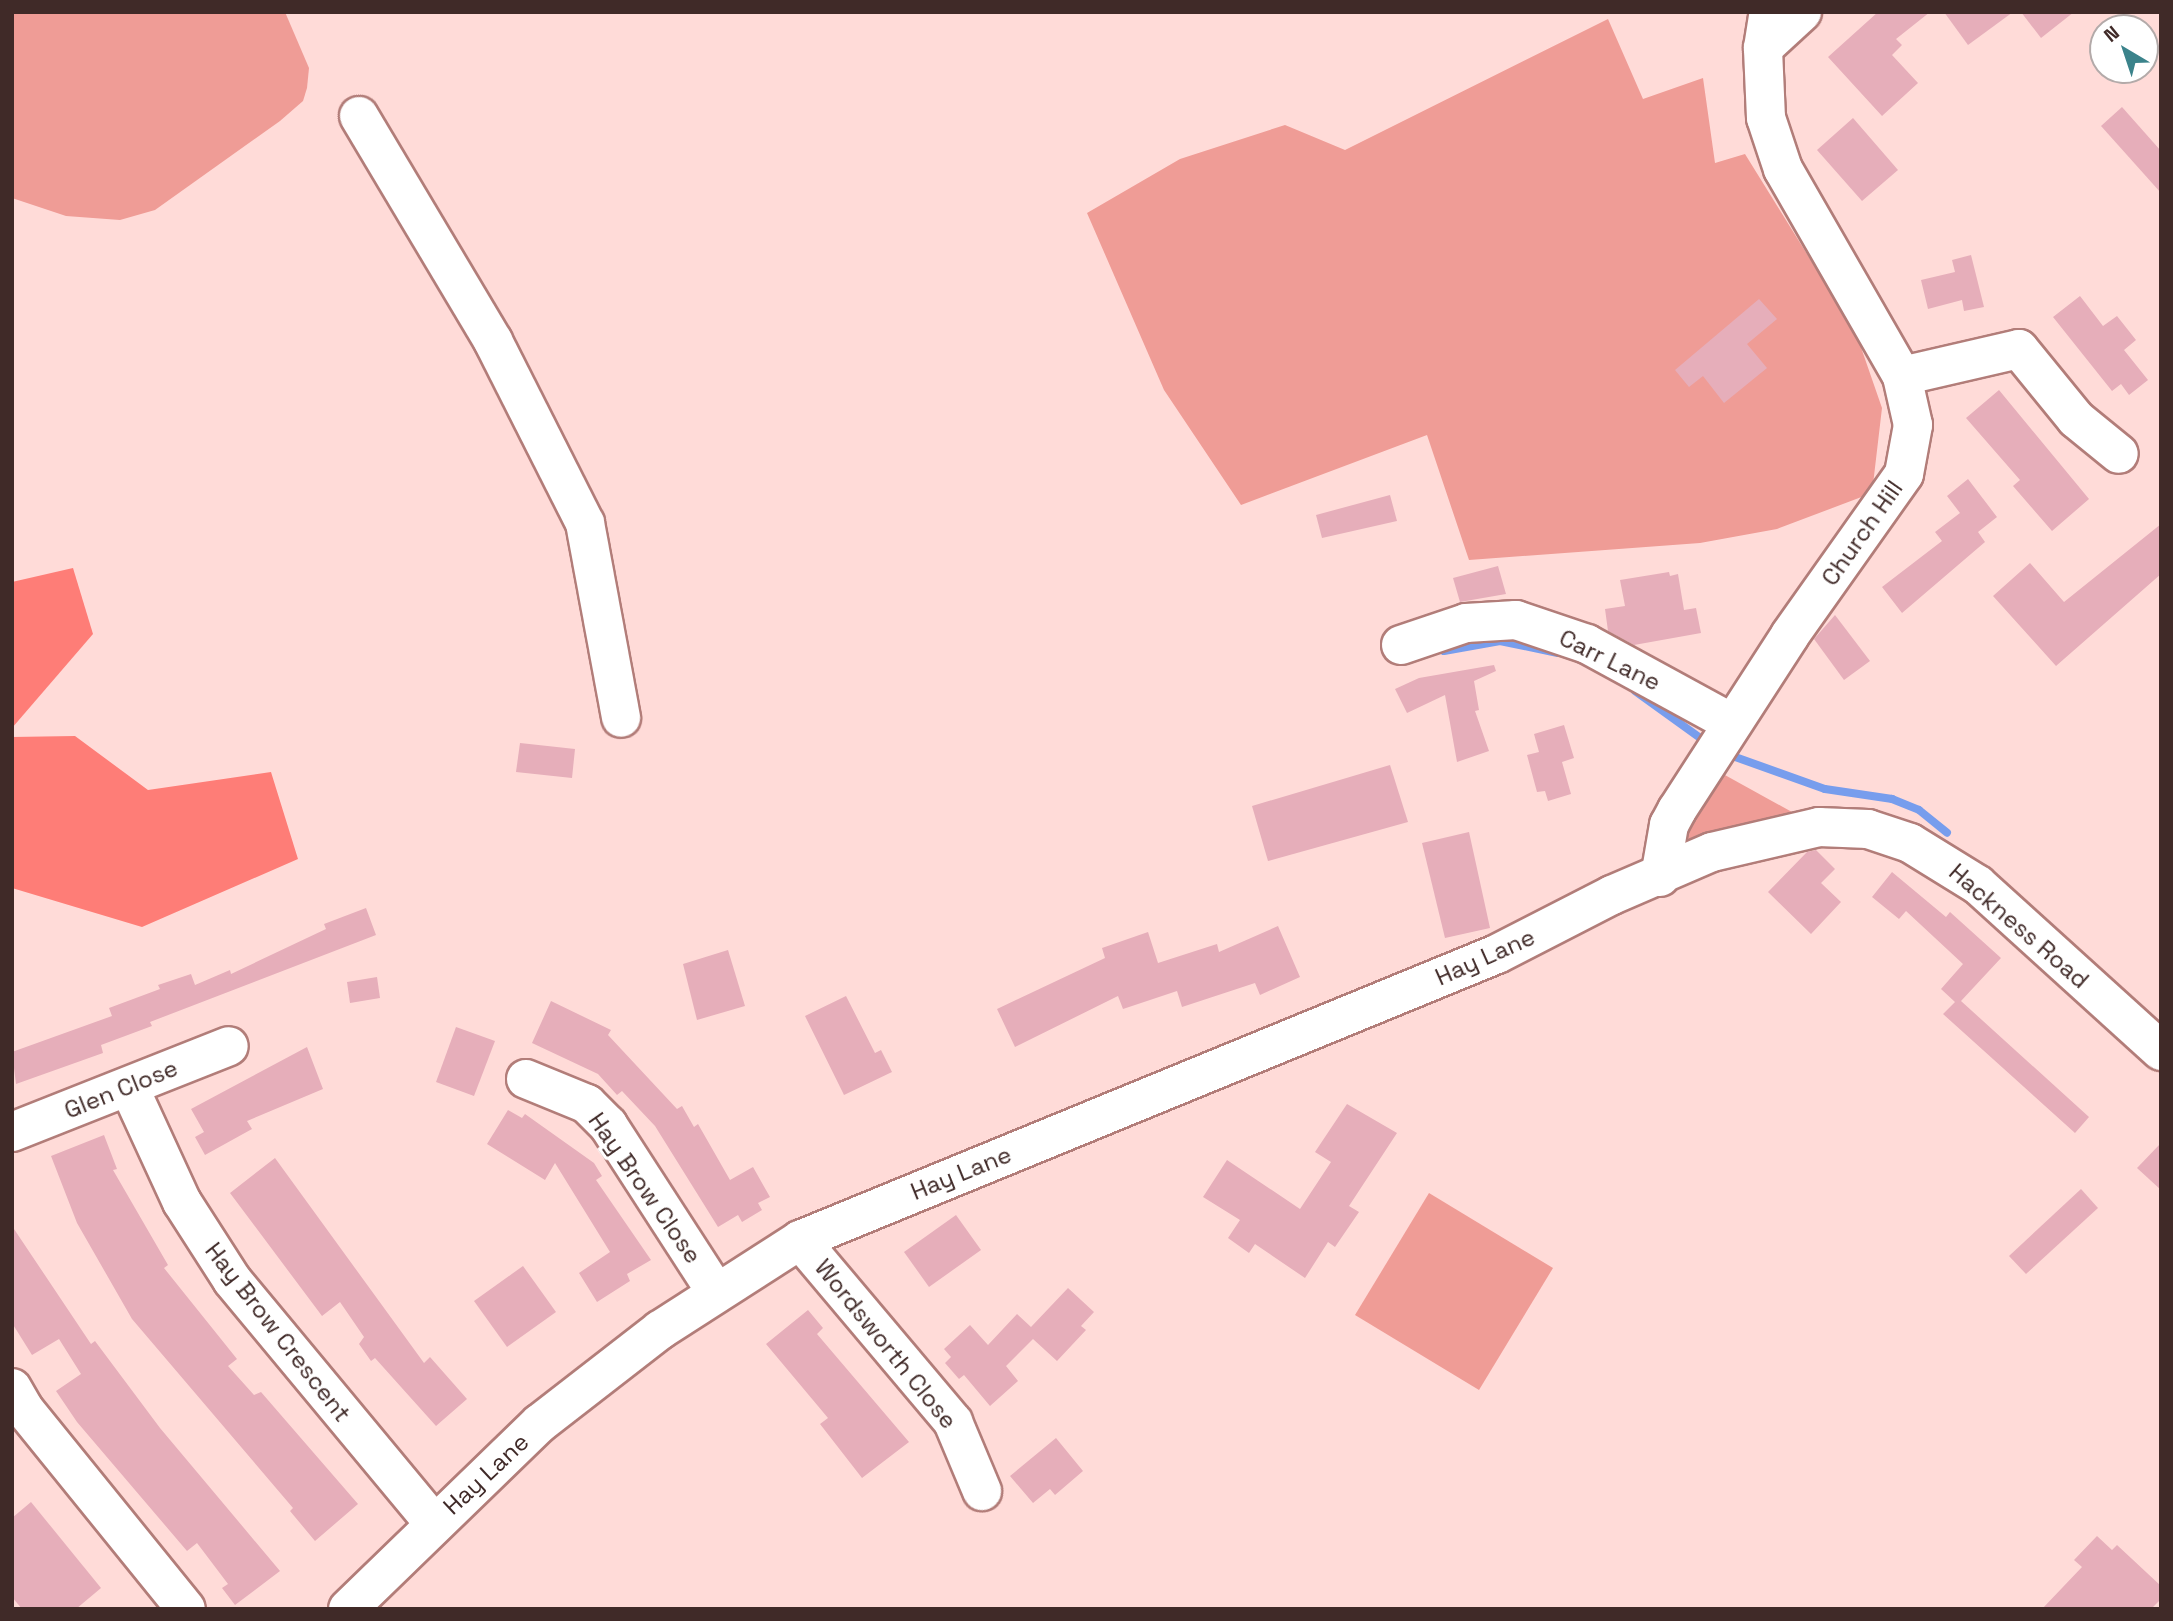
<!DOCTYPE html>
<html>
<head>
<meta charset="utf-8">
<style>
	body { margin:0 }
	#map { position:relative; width:2173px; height:1621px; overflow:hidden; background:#ffdbd8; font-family:"Space Grotesk",sans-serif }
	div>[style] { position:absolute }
	.green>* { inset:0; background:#ef9c96 }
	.forest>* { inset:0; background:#fe7d77 }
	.stream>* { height:8px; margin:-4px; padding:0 4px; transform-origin:4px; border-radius:4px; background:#779ded }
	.building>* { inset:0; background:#e6aeba }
	.roads { filter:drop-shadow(2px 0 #b27d79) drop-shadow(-2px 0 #b27d79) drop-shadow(0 2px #b27d79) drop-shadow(0 -2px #b27d79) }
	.minor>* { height:38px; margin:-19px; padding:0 19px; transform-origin:19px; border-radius:19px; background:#fff }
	span { translate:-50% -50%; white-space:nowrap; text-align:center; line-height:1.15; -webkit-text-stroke:7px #fff; paint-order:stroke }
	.street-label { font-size:24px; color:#402a28 }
	.frame { position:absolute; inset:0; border:14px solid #402a28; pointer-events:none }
	.north { position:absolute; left:2089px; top:14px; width:70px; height:70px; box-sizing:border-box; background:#fff; border:2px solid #b3aaa9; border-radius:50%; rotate:321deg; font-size:19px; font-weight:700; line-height:28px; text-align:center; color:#402a28 }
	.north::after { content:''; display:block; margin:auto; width:24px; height:32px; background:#3b838b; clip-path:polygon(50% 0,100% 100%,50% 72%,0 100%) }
</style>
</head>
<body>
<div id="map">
	<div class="green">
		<i style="clip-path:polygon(12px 12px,285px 12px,309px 68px,307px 88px,303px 101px,280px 121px,155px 210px,120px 220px,66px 216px,12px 198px)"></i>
		<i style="clip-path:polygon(1608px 19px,1643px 99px,1703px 78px,1715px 163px,1745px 154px,1856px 333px,1882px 408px,1872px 493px,1777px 529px,1700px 543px,1469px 560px,1427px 435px,1241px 505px,1164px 390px,1087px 213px,1180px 159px,1285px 125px,1345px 150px)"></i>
		<i style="clip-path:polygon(1705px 764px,1819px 827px,1660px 877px)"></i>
		<i style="clip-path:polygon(1429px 1193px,1553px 1268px,1479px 1390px,1355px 1315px)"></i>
	</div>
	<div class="forest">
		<i style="clip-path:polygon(73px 568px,93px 634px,12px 728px,12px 582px)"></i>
		<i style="clip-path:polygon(75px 736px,148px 790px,271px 772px,298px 859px,142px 927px,12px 888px,12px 737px)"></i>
	</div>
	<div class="stream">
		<i style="left:1444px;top:651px;width:57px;rotate:-10.1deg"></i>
		<i style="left:1500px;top:641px;width:59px;rotate:11.7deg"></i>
		<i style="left:1635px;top:691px;width:89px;rotate:35.8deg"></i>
		<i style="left:1724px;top:753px;width:107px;rotate:19.6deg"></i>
		<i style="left:1825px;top:789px;width:68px;rotate:8.5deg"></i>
		<i style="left:1892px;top:799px;width:29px;rotate:22deg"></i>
		<i style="left:1919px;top:810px;width:36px;rotate:39deg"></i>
	</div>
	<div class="building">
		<i style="clip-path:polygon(1878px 12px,1930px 12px,1896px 39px,1902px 45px,1892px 55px,1918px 83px,1882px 116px,1828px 57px)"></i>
		<i style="clip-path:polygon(1944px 12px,2013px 12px,1968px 45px)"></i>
		<i style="clip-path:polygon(2021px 12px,2074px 12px,2041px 38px)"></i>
		<i style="clip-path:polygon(2122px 107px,2161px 151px,2161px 193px,2101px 126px)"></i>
		<i style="clip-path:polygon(1853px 118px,1898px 170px,1862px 201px,1817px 150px)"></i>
		<i style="clip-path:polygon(1971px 255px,1984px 307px,1964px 311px,1962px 300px,1928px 309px,1921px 280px,1955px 272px,1952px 260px)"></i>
		<i style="clip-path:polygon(2080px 296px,2103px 326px,2117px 316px,2136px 340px,2124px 350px,2148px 380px,2129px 395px,2121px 384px,2112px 391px,2053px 317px)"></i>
		<i style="clip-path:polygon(1759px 299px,1777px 319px,1747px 344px,1767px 368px,1724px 403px,1703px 376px,1689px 387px,1675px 370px)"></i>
		<i style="clip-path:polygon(1999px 390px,2089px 499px,2052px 531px,2013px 486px,2020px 480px,1966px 418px)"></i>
		<i style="clip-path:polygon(1968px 479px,1997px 517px,1978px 532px,1985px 542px,1902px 613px,1882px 587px,1942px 541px,1935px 532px,1960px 513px,1947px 496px)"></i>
		<i style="clip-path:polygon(1390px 495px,1397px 521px,1322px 538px,1316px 515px)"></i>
		<i style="clip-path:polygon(2161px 524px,2161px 574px,2056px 666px,1993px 596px,2030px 563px,2064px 602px)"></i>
		<i style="clip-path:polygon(1498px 566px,1506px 594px,1460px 602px,1453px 578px)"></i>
		<i style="clip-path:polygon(1669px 572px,1670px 576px,1678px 574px,1684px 610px,1696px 608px,1701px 633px,1634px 645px,1608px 631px,1605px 609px,1625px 606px,1620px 580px)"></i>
		<i style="clip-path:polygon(1835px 615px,1870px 661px,1844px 680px,1814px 639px)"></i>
		<i style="clip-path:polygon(1494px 665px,1496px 671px,1474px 681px,1479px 710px,1475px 711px,1489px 751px,1457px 762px,1445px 695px,1407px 713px,1395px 689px,1419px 678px)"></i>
		<i style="clip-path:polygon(1564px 725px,1574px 758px,1562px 762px,1571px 794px,1548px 801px,1545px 791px,1537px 792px,1527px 755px,1539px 752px,1534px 734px)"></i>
		<i style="clip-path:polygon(520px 743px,575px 749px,572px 778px,516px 772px)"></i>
		<i style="clip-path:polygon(1390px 765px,1408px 822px,1268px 861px,1252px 806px)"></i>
		<i style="clip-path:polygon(1469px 832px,1490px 928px,1445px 938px,1422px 843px)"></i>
		<i style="clip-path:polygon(1816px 850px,1835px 869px,1821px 883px,1841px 902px,1811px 934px,1768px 892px,1807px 852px)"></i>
		<i style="clip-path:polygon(1892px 872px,1946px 917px,1950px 912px,2001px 958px,1961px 1001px,2089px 1117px,2075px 1133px,1943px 1014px,1955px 1002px,1941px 989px,1963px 964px,1906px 911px,1899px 919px,1872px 897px)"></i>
		<i style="clip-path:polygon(366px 908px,376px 935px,150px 1022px,152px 1026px,101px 1045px,103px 1053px,16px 1084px,12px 1052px,112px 1016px,109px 1008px,160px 989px,158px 985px,191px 974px,195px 985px,230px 970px,231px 974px,326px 929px,324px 924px)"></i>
		<i style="clip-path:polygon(1278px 926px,1300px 977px,1260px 995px,1255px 983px,1182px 1007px,1177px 991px,1123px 1009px,1118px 996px,1015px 1047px,997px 1009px,1105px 958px,1102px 948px,1148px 932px,1158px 963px,1217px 944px,1219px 952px)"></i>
		<i style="clip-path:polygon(728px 950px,745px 1006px,697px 1020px,683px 964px)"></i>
		<i style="clip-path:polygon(377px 977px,380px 998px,350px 1003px,347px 982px)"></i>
		<i style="clip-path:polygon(846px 996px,875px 1053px,881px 1050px,892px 1072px,844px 1095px,805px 1016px)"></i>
		<i style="clip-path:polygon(551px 1001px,611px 1030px,608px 1035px,677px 1109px,682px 1106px,694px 1127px,698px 1124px,730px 1180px,753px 1167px,770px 1197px,758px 1203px,762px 1210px,742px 1222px,738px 1215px,718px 1227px,655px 1126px,622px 1091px,617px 1095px,598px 1074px,532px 1043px)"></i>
		<i style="clip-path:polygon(456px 1027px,495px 1041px,474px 1096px,436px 1082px)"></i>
		<i style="clip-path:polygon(307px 1047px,323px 1089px,247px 1121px,252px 1129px,205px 1155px,195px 1137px,204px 1132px,191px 1109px)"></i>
		<i style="clip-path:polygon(1347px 1104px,1397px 1133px,1349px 1206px,1359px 1212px,1335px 1247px,1328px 1242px,1305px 1278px,1255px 1244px,1249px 1253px,1228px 1238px,1240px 1220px,1203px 1197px,1227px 1160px,1300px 1209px,1331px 1162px,1315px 1152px)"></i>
		<i style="clip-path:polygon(508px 1110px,522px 1118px,525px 1114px,594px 1163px,602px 1176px,596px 1180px,651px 1260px,627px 1274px,630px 1281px,597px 1302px,579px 1273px,610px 1252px,555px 1163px,545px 1180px,487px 1144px)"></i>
		<i style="clip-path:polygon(104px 1135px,117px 1169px,113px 1170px,168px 1265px,164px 1268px,237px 1359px,228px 1366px,254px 1395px,261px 1392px,358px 1504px,315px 1541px,290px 1511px,293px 1508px,132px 1319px,77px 1223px,51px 1156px)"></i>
		<i style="clip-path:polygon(2161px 1143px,2161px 1190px,2137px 1168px)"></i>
		<i style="clip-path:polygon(275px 1158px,424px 1363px,430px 1357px,467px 1399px,436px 1426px,375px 1358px,371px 1361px,359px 1344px,364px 1337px,340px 1302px,322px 1316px,230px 1193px)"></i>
		<i style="clip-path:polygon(2081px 1189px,2098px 1208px,2026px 1274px,2009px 1256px)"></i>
		<i style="clip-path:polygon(956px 1215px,981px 1250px,929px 1287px,904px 1252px)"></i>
		<i style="clip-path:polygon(12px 1226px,91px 1344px,95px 1341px,160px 1428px,280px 1571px,235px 1605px,222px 1588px,228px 1584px,197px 1543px,187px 1551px,77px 1422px,56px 1391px,81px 1374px,59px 1339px,32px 1355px,12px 1323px)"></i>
		<i style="clip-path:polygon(523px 1266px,556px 1312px,507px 1347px,474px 1301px)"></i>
		<i style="clip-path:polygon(1068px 1288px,1094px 1312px,1081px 1326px,1086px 1330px,1057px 1361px,1033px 1339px,1006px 1366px,1018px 1381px,990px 1406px,964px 1375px,959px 1379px,945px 1363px,951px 1357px,944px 1349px,970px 1325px,988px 1345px,1017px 1314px,1031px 1327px)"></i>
		<i style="clip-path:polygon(808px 1310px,823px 1328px,817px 1334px,909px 1442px,862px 1478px,820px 1424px,828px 1418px,766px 1344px)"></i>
		<i style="clip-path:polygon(1056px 1438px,1083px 1471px,1055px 1495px,1050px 1489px,1033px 1503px,1010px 1476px)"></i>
		<i style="clip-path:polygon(31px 1502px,101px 1588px,76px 1609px,22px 1609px,12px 1597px,12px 1518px)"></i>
		<i style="clip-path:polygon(2097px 1536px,2112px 1550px,2117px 1545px,2161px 1586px,2161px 1599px,2151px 1609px,2042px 1609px,2082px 1567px,2074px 1560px)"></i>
	</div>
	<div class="roads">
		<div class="minor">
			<i style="left:1763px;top:48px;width:53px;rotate:-42.7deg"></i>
			<i style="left:359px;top:116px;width:262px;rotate:59.2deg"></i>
			<i style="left:493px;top:341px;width:204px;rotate:63.2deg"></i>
			<i style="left:585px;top:523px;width:198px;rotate:79.5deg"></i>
			<i style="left:1902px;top:376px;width:120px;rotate:-13deg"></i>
			<i style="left:2019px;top:349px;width:90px;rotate:50.8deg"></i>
			<i style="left:2076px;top:419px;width:55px;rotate:39.1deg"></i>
			<i style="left:1401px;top:645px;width:69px;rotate:-18.7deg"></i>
			<i style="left:1466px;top:623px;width:50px;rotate:-3.4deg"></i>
			<i style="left:1516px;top:620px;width:75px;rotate:18.7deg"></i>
			<i style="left:1587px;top:644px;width:165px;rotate:28.6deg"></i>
			<i style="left:1660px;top:877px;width:53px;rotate:-80.2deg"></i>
			<i style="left:1669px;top:825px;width:17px;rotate:-62deg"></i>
			<i style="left:1677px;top:810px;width:208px;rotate:-57.1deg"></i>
			<i style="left:1790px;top:635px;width:197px;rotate:-54.7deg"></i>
			<i style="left:1904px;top:474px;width:50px;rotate:-79.6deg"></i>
			<i style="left:1913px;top:425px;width:50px;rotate:-102.7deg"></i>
			<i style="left:1902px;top:376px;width:239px;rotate:-119.9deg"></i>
			<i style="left:1783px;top:169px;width:54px;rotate:-108.4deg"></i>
			<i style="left:1766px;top:118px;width:70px;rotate:-92.5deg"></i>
			<i style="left:1763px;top:48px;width:36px;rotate:-81deg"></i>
			<i style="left:526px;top:1079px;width:66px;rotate:22.3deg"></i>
			<i style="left:587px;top:1104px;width:30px;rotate:45deg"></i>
			<i style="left:608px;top:1125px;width:199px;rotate:57.1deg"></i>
			<i style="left:129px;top:1087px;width:127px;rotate:65.3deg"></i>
			<i style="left:182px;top:1202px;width:93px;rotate:57.3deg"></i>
			<i style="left:232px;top:1280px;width:316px;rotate:50.3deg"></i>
			<i style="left:12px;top:1132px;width:233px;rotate:-21.6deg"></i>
			<i style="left:800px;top:1240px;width:238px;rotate:49.9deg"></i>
			<i style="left:953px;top:1422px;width:75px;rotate:67.2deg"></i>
			<i style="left:12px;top:1388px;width:24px;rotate:60deg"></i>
			<i style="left:24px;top:1409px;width:257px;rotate:51deg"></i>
			<i style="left:348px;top:1609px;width:267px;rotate:-44.1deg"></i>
			<i style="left:540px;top:1423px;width:152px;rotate:-37.8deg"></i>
			<i style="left:660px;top:1330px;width:166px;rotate:-32.7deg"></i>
			<i style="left:800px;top:1240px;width:753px;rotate:-22.31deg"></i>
			<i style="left:1497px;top:954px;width:129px;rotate:-27.2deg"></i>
			<i style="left:1612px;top:895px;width:109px;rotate:-23.3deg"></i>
			<i style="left:1712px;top:852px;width:110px;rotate:-13.2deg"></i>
			<i style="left:1819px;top:827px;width:49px;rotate:2.3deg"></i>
			<i style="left:1868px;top:829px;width:44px;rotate:18.4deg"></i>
			<i style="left:1910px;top:843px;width:80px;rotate:31.7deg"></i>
			<i style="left:1978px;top:885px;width:247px;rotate:42.2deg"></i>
		</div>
	</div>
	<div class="street-label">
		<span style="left:1862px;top:533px;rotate:-55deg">Church Hill</span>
		<span style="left:1610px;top:660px;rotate:26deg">Carr Lane</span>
		<span style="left:2019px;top:926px;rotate:41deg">Hackness Road</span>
		<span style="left:1485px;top:957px;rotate:-24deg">Hay Lane</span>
		<span style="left:121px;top:1089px;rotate:-22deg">Glen Close</span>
		<span style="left:961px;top:1173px;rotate:-22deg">Hay Lane</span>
		<span style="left:645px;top:1188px;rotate:55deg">Hay Brow Close</span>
		<span style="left:278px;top:1332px;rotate:52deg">Hay Brow Crescent</span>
		<span style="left:886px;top:1344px;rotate:51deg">Wordsworth Close</span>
		<span style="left:486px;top:1474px;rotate:-43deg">Hay Lane</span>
	</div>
	<div class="frame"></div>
	<div class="north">N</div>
</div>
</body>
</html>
